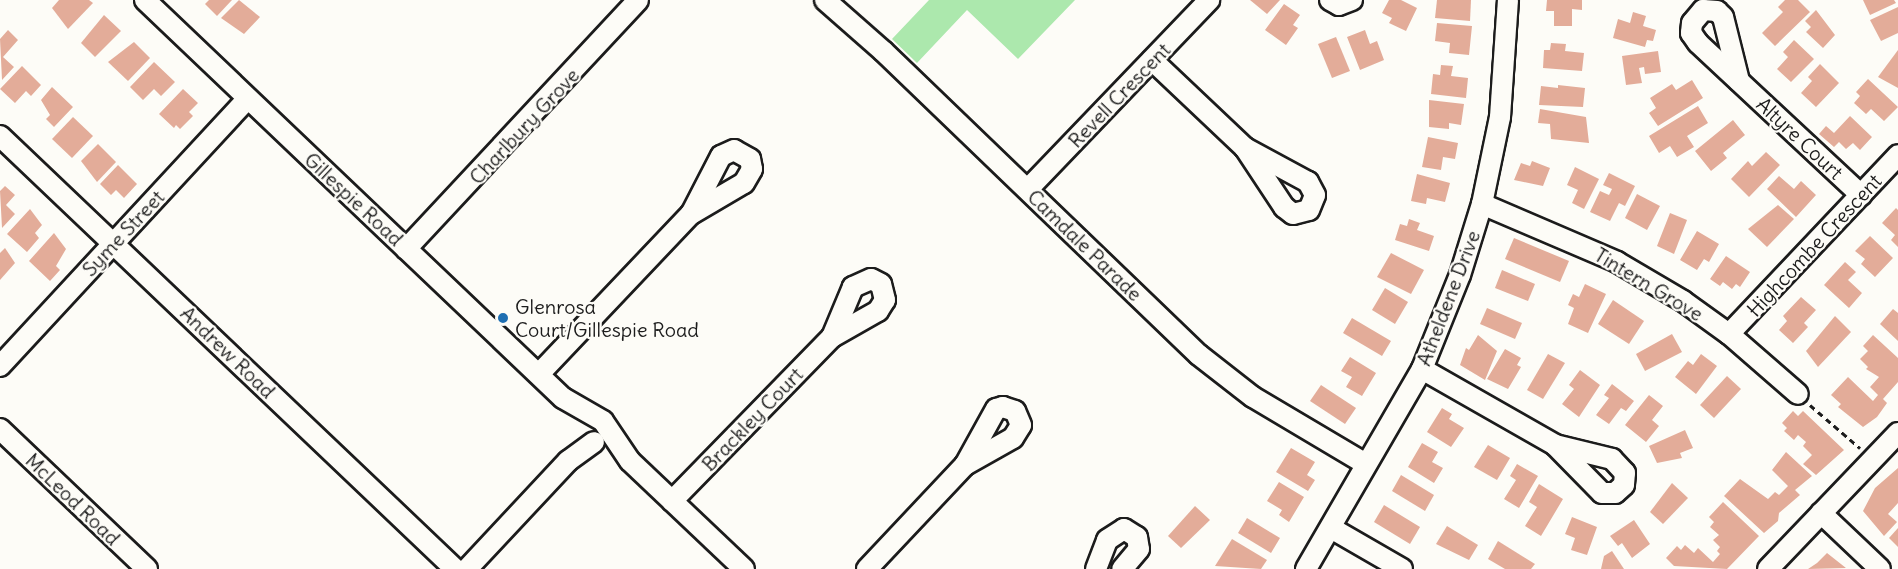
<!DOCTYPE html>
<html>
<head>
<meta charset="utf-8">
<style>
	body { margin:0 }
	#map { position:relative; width:1898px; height:569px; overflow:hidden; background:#fdfcf7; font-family:Delius,sans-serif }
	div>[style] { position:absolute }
	.green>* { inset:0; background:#ace8ad }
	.building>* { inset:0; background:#e3ac99 }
	.path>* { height:3px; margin-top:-1.5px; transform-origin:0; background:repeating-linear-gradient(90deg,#1c1c1c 0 6px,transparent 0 10.5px) }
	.roads { filter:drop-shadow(2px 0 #1c1c1c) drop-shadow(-2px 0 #1c1c1c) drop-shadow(0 2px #1c1c1c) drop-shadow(0 -2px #1c1c1c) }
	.minor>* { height:20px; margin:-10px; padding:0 10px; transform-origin:10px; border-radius:10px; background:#fdfcf7 }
	.dots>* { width:16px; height:16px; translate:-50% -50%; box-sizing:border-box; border:3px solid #fdfcf7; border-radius:50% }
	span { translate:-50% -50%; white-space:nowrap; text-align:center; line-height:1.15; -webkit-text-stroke:4.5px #fdfcf7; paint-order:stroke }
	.street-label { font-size:20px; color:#1c1c1c }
	.poi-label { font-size:20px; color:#1c1c1c }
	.left { translate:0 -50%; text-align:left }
</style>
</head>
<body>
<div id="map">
	<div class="green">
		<i style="clip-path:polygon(929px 0,1075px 0,1018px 59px,967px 10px,917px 63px,892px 39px)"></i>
	</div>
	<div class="building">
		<i style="clip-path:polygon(59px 0,89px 0,93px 3px,68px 29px,52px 8px)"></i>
		<i style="clip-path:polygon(209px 0,232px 0,217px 16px,205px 4px)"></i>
		<i style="clip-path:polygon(239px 0,260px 17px,244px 34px,221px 18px)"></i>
		<i style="clip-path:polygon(1250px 0,1280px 0,1267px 14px)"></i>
		<i style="clip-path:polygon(1389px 0,1401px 0,1417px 8px,1406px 31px,1389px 23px,1392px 18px,1382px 13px)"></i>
		<i style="clip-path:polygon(1437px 0,1471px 0,1470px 21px,1435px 18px)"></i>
		<i style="clip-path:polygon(1547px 0,1582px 0,1582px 10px,1572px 9px,1572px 26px,1554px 26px,1554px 11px,1546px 11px)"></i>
		<i style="clip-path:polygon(1785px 0,1798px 0,1810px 12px,1775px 46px,1762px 33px,1783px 12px,1778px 7px)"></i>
		<i style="clip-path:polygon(1863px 0,1894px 0,1896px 3px,1870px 15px)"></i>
		<i style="clip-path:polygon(1284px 4px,1300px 15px,1293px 25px,1298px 28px,1286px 45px,1265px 30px)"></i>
		<i style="clip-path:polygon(1898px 7px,1898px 33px,1881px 41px,1870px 20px)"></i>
		<i style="clip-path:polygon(1816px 10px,1835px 35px,1823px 48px,1806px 32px,1811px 27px,1805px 21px)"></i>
		<i style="clip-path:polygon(1633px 12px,1646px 16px,1643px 26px,1656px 30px,1653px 41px,1647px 40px,1645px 47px,1613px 38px,1618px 19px,1630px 23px)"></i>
		<i style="clip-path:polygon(104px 15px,121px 31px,95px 57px,81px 43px)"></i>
		<i style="clip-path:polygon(1437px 23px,1472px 26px,1469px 55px,1449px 53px,1450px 43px,1435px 41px)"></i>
		<i style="clip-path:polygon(8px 30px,18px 40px,3px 57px,14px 67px,2px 80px,0 39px)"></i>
		<i style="clip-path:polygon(1365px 30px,1370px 44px,1377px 41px,1384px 60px,1360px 70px,1347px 37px)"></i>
		<i style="clip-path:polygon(1336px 37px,1350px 71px,1332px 78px,1318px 44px)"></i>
		<i style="clip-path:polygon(1794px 40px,1814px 59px,1791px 82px,1777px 69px,1788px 57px,1783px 52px)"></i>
		<i style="clip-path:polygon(134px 42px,150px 58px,128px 81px,108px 62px)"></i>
		<i style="clip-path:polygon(1551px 43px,1566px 44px,1565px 51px,1584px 53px,1582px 71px,1543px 68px,1544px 50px,1550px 50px)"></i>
		<i style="clip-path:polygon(1898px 50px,1898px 88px,1878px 77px)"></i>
		<i style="clip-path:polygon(1658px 51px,1661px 72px,1645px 74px,1644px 67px,1639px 68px,1642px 83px,1626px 85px,1622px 56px)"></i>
		<i style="clip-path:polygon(154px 62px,175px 82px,161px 96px,154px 89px,143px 100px,130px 87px)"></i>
		<i style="clip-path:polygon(1820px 64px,1839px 83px,1816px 107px,1801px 93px,1812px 81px,1808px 77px)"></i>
		<i style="clip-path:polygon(1441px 65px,1453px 66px,1451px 76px,1468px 78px,1466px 98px,1431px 94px,1433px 74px,1440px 75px)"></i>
		<i style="clip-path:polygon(22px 66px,41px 85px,31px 96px,26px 91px,15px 103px,0 89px)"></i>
		<i style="clip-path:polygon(1868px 79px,1898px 107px,1884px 121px,1871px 109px,1866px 114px,1854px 103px,1860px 96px,1856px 92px)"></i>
		<i style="clip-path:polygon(1692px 80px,1703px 98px,1658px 126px,1649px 113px,1656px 108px,1650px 98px,1672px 84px,1676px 90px)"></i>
		<i style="clip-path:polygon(1558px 85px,1585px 88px,1583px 107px,1539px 105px,1541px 86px,1558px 88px)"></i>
		<i style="clip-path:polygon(52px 87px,73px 107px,54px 127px,46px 119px,50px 115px,41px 100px)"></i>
		<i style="clip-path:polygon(183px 89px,198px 103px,189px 112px,193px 116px,180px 129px,176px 125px,174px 128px,159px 114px)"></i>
		<i style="clip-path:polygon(1429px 100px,1464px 104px,1461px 125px,1449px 123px,1449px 129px,1429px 127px)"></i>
		<i style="clip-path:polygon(1698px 106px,1708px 123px,1687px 136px,1694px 147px,1677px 157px,1670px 146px,1659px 153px,1649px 136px)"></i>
		<i style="clip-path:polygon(1540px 109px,1586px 117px,1589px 143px,1551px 139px,1550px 124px,1538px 123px)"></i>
		<i style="clip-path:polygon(1850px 116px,1872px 137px,1860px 150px,1853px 143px,1846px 149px,1839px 142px,1834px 147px,1819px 134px,1826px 126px,1834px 133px)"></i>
		<i style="clip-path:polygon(73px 117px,93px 136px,72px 158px,52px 139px)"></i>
		<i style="clip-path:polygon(1733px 120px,1745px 135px,1723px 153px,1727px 158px,1711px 171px,1695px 151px)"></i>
		<i style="clip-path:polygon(1428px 137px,1458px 143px,1455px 159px,1443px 157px,1441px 170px,1422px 167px)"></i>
		<i style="clip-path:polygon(98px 144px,116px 162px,97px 182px,81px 161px)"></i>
		<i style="clip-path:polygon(1766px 152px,1780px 165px,1749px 197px,1731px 179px,1748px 161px,1752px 166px)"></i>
		<i style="clip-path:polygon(1532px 161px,1550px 168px,1543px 186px,1514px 180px,1521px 163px,1530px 166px)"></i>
		<i style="clip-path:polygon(118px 165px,137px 184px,124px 198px,116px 190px,111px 195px,100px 184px)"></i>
		<i style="clip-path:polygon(1575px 167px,1599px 179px,1584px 209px,1572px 203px,1578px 190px,1567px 185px)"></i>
		<i style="clip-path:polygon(1609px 173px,1635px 186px,1625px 206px,1619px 203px,1610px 221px,1590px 212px,1600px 191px,1609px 195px,1612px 189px,1603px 185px)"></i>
		<i style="clip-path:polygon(1417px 174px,1450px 183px,1445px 202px,1427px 198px,1426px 204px,1411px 201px)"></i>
		<i style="clip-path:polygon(1779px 176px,1794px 189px,1801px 181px,1816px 195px,1796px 217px,1767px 189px)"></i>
		<i style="clip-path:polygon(5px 186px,15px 195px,6px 205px,15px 214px,2px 228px,0 191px)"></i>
		<i style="clip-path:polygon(1637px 194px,1660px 206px,1647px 230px,1625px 218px)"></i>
		<i style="clip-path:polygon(1778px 205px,1794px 219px,1767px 247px,1748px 229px)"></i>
		<i style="clip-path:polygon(1896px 208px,1898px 210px,1898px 247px,1891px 240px,1895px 235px,1882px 223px)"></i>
		<i style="clip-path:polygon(30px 209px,42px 225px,35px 233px,39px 238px,27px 252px,7px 234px)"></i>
		<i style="clip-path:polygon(1670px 213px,1687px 220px,1674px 254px,1657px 246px)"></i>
		<i style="clip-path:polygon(1409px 219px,1420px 223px,1417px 230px,1434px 236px,1429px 251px,1395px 240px,1400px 224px,1407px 226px)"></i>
		<i style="clip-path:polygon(1697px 231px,1719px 244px,1709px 262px,1704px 259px,1697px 270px,1680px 260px)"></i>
		<i style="clip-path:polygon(54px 233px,66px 249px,56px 266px,60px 270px,50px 281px,29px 261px)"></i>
		<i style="clip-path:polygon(1870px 236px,1893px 258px,1875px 277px,1861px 264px,1865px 259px,1855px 251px)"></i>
		<i style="clip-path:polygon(1514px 238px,1569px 261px,1560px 282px,1505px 259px)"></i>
		<i style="clip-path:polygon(5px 248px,15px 263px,0 280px,0 253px)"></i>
		<i style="clip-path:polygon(1391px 253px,1424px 270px,1411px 294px,1377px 277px)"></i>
		<i style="clip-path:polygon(1726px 256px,1750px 272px,1740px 287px,1736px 284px,1732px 289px,1723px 282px,1720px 286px,1710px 279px)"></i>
		<i style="clip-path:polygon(1845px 262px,1856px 272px,1848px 280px,1862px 293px,1849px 308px,1824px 285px)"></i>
		<i style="clip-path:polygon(1502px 270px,1535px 284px,1528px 301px,1495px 288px)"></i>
		<i style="clip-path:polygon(1585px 284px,1606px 294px,1588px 333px,1568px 324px,1574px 308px,1568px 305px,1573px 294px,1579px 297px)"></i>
		<i style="clip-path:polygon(1385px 288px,1408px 302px,1395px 324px,1372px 310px)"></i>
		<i style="clip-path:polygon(1801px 297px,1816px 310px,1804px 323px,1808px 327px,1793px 343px,1779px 330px,1787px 321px,1783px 316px)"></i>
		<i style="clip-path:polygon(1613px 300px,1644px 321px,1629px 344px,1598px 324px)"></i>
		<i style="clip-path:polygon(1487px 308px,1522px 323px,1515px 339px,1480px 324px)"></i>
		<i style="clip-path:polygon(1893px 309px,1898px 313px,1898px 341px,1880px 324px)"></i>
		<i style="clip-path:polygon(1835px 316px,1851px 332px,1818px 367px,1806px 351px)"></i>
		<i style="clip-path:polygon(1352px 318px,1391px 341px,1382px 356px,1343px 333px)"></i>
		<i style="clip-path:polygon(1672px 334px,1682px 352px,1645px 371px,1636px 354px)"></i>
		<i style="clip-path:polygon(1478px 335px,1497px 351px,1485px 380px,1460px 365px,1466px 348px,1469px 350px)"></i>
		<i style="clip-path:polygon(1873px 335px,1898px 358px,1898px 382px,1883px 399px,1887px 403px,1877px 417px,1863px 427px,1838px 407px,1841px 404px,1831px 395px,1848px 377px,1873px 401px,1878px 395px,1870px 387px,1879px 377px,1866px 369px,1868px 367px,1860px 359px,1868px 351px,1863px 346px)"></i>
		<i style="clip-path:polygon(1505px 349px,1521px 358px,1517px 365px,1521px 367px,1508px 389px,1487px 379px)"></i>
		<i style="clip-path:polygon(1548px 354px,1565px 363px,1543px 399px,1527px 390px)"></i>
		<i style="clip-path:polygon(1701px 354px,1717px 366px,1696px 394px,1675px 377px,1688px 361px,1693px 365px)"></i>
		<i style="clip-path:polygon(1350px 357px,1376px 373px,1362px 396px,1346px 387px,1352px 377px,1341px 371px)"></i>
		<i style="clip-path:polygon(1580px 370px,1600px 385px,1579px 417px,1562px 404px,1574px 389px,1569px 385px)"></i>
		<i style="clip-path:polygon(1727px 376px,1741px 389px,1714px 418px,1700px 405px)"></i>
		<i style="clip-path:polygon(1612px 384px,1634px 401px,1626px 411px,1621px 408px,1609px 424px,1596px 415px,1609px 398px,1604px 395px)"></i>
		<i style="clip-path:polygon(1321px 385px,1356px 408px,1345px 424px,1310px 401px)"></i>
		<i style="clip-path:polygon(1649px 395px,1663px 406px,1652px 420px,1659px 426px,1646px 442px,1625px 425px)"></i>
		<i style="clip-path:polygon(1442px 408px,1452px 414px,1449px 419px,1464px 428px,1451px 447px,1427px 432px)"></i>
		<i style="clip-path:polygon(1793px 411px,1798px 416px,1803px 411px,1844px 450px,1816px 475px,1803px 464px,1812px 455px,1803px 446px,1806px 442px,1798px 435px,1794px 440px,1784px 431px,1787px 428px,1782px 423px)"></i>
		<i style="clip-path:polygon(1685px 430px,1693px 448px,1680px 453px,1682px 458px,1657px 463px,1649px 446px)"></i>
		<i style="clip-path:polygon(1422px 443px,1438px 452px,1432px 462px,1443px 468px,1434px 483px,1408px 467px)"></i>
		<i style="clip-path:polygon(1488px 445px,1510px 458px,1497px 480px,1474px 467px)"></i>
		<i style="clip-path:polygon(1291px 448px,1315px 462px,1307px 475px,1315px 480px,1308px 491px,1276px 472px)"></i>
		<i style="clip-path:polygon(1786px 452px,1812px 476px,1795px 490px,1800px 495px,1779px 513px,1778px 521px,1764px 533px,1724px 496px,1740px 479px,1768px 499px,1775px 492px,1779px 495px,1788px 486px,1772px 470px)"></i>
		<i style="clip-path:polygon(1517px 464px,1538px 476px,1519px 508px,1504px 499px,1516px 480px,1510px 476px)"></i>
		<i style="clip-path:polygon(1898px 468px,1898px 503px,1888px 514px,1897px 522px,1884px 536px,1863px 511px,1875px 488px)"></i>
		<i style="clip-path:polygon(1401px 475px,1434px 495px,1425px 511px,1392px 491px)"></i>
		<i style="clip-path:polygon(1279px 482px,1304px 497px,1289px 522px,1279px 515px,1282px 510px,1267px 501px)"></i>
		<i style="clip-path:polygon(1672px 483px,1688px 498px,1663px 524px,1650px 512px)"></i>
		<i style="clip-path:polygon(1539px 484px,1563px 499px,1541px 536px,1525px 526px,1537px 507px,1529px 502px)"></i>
		<i style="clip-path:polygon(1723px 502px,1759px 536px,1727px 569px,1674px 566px,1666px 558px,1677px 546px,1681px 550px,1685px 545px,1694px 553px,1698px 548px,1713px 562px,1720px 554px,1717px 551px,1720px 547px,1713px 540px,1719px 535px,1710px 527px,1714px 522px,1709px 517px)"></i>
		<i style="clip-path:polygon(1384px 505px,1420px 527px,1410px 544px,1374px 522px)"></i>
		<i style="clip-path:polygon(1195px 506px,1210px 520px,1181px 548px,1168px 536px)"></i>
		<i style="clip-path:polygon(1572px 517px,1597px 527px,1587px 555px,1571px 550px,1575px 538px,1565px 534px)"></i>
		<i style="clip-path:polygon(1247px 518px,1280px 538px,1271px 553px,1238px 533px)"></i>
		<i style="clip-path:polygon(1634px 520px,1650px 544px,1632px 558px,1622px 543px,1618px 546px,1610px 536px)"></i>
		<i style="clip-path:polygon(1447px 526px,1478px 545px,1469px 560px,1436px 544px)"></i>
		<i style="clip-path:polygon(1898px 528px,1898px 547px,1889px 538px)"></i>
		<i style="clip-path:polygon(1232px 539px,1267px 560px,1261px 569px,1215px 566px)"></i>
		<i style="clip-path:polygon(1498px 541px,1535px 564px,1531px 569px,1505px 569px,1488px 559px)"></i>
		<i style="clip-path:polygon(1612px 551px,1624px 569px,1601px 569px,1604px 556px)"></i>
		<i style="clip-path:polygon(1827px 553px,1846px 568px,1808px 569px,1817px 563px)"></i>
	</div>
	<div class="path">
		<i style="left:1810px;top:405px;width:66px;rotate:40.7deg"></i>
	</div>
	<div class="roads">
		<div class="minor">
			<i style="left:145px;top:0;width:577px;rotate:43.6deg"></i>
			<i style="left:563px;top:398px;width:46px;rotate:29.9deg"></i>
			<i style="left:603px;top:421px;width:48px;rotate:56deg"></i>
			<i style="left:630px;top:461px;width:157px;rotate:43.5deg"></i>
			<i style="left:825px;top:0;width:77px;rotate:41.3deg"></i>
			<i style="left:883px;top:51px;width:438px;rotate:43.9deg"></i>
			<i style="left:1199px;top:355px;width:68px;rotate:37.9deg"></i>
			<i style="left:1253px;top:397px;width:131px;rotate:30.7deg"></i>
			<i style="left:1330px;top:0;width:10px;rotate:29deg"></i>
			<i style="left:1339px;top:5px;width:14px;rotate:-21deg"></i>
			<i style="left:1152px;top:60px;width:128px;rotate:43.4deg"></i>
			<i style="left:1245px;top:148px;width:71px;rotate:56.5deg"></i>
			<i style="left:1284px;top:207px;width:11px;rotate:38deg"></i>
			<i style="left:1293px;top:214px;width:16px;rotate:-14deg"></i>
			<i style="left:1309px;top:210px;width:16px;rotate:-68deg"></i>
			<i style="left:1315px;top:195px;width:15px;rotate:-118deg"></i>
			<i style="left:1308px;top:182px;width:72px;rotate:-151.6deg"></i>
			<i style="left:1739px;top:81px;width:66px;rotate:-104deg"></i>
			<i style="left:1723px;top:17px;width:8px;rotate:-135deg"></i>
			<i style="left:1717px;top:11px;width:14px;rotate:-176deg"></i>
			<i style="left:1703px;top:10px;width:17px;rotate:130deg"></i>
			<i style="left:1692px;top:23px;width:10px;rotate:96deg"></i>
			<i style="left:1691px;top:33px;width:12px;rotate:55deg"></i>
			<i style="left:1698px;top:43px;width:223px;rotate:43deg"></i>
			<i style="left:0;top:136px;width:628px;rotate:43.58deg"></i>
			<i style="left:1028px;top:189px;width:262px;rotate:-46.2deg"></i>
			<i style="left:1482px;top:204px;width:147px;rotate:23.2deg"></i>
			<i style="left:1617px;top:262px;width:77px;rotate:30.6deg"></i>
			<i style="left:1683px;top:301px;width:57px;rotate:35.7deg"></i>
			<i style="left:1729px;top:334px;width:91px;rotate:41deg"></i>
			<i style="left:406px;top:249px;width:340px;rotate:-47deg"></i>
			<i style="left:1729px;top:334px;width:246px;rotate:-46.6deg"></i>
			<i style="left:0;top:366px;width:364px;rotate:-47.2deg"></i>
			<i style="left:1422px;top:369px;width:153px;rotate:29.7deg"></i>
			<i style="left:1555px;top:445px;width:59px;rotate:13.8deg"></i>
			<i style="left:1612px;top:459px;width:19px;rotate:47deg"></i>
			<i style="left:1625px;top:473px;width:12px;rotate:95deg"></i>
			<i style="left:1624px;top:485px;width:12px;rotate:138deg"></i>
			<i style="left:1615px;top:493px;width:13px;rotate:180deg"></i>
			<i style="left:1602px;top:493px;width:67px;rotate:-134.4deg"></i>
			<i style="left:539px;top:374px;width:221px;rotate:-46.5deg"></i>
			<i style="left:691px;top:214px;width:61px;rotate:-30.3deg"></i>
			<i style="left:744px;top:183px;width:16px;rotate:-60deg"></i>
			<i style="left:752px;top:169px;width:10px;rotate:-101deg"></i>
			<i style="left:750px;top:159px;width:18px;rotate:-151deg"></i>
			<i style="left:734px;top:150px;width:14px;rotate:155deg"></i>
			<i style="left:721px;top:156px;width:65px;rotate:117.3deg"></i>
			<i style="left:0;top:429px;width:203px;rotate:43.6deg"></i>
			<i style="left:672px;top:501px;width:229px;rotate:-45.7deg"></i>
			<i style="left:832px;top:337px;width:53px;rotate:-29.5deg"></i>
			<i style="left:878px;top:311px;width:13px;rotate:-58deg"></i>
			<i style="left:885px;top:300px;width:16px;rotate:-104deg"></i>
			<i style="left:881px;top:284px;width:11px;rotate:-153deg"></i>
			<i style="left:871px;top:279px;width:20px;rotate:156deg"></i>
			<i style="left:853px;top:287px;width:54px;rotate:112.8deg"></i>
			<i style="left:1821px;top:513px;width:81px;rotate:43.5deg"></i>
			<i style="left:1331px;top:528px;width:82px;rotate:30deg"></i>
			<i style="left:467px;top:569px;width:148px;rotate:-46.9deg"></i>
			<i style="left:568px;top:461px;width:32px;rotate:-36deg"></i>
			<i style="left:867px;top:569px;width:143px;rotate:-46.7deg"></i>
			<i style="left:965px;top:465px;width:55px;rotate:-29.4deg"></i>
			<i style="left:1013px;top:438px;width:15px;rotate:-58deg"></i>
			<i style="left:1021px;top:425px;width:15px;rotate:-113deg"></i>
			<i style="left:1015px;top:411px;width:13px;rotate:-162deg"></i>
			<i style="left:1003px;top:407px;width:7px;rotate:164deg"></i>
			<i style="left:996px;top:409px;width:64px;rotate:119deg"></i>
			<i style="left:1096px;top:569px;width:31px;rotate:-69deg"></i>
			<i style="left:1107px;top:540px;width:20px;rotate:-33deg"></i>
			<i style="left:1124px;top:529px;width:15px;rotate:32deg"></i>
			<i style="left:1137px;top:537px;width:12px;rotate:81deg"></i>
			<i style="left:1139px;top:549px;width:26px;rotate:130deg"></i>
			<i style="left:1306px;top:569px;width:231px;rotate:-59.9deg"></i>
			<i style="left:1422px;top:369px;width:101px;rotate:-68deg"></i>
			<i style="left:1460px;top:275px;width:74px;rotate:-72.8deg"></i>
			<i style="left:1482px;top:204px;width:89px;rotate:-78.3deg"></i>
			<i style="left:1500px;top:117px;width:117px;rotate:-86.1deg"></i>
			<i style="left:1768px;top:569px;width:188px;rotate:-46.3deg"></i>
		</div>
	</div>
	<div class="dots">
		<i style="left:503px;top:318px;background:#1f6fb2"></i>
	</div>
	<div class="street-label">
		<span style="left:1119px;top:95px;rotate:-46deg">Revell Crescent</span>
		<span style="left:524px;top:126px;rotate:-47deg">Charlbury Grove</span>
		<span style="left:1800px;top:138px;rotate:43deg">Altyre Court</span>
		<span style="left:354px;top:199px;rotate:43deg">Gillespie Road</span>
		<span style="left:123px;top:233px;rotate:-47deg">Syme Street</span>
		<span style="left:1085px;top:245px;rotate:44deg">Camdale Parade</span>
		<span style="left:1814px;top:245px;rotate:-47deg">Highcombe Crescent</span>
		<span style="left:1649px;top:284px;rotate:31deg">Tintern Grove</span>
		<span style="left:1448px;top:298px;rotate:-69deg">Atheldene Drive</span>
		<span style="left:228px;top:352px;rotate:44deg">Andrew Road</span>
		<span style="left:752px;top:419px;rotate:-46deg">Brackley Court</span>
		<span style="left:73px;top:499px;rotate:44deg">McLeod Road</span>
	</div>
	<div class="poi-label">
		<span class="left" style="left:515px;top:318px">Glenrosa<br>Court/Gillespie Road</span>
	</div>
</div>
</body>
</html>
